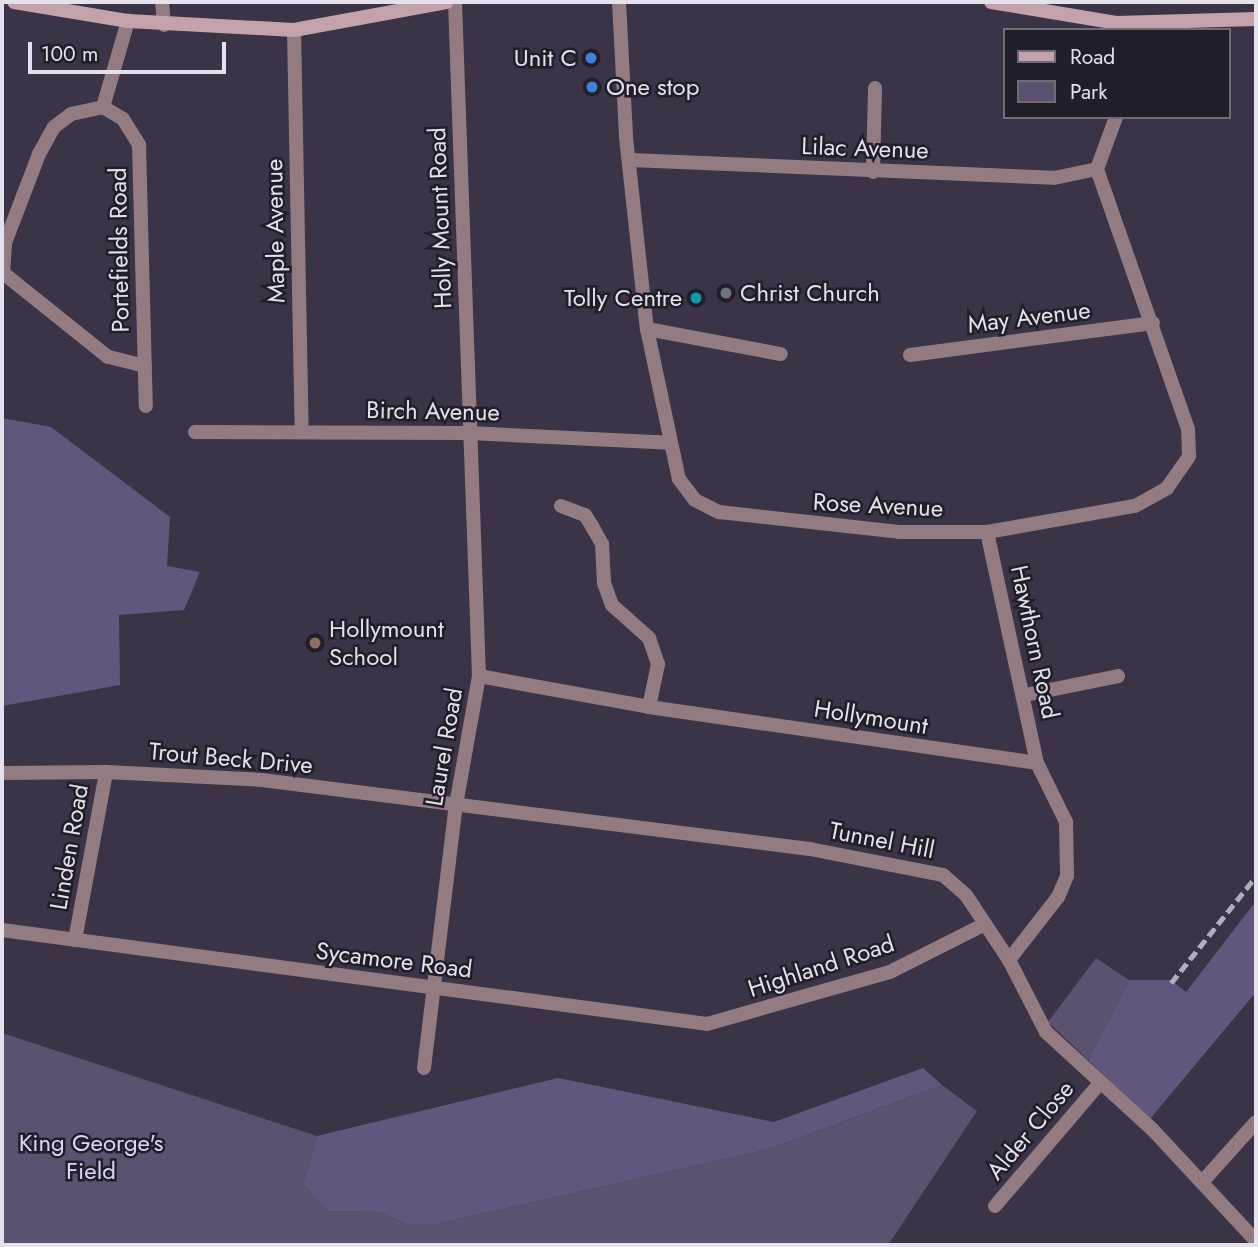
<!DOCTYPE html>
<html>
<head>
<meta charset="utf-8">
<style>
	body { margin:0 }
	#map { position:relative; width:1258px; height:1247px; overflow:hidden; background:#3a3446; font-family:Jost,sans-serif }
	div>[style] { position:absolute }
	.green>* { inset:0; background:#5c5270 }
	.forest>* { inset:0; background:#63567c }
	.street>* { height:14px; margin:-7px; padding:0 7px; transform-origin:7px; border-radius:7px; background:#927c82 }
	.secondary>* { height:14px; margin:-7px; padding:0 7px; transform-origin:7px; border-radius:7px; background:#c4a2ab }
	.rail>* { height:4.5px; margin-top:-2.25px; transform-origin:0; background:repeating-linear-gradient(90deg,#b1adba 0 10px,transparent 0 15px) }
	.dots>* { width:19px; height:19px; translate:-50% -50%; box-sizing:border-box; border:4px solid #201e26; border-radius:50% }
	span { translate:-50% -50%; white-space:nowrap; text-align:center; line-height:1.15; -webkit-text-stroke:5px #201e26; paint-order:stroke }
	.poi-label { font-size:24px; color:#e5e1ec }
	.right { translate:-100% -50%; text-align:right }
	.left { translate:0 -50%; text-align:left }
	.street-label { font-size:24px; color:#e5e1ec }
	.park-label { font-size:24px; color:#e0d3fa }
	.frame { position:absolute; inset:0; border:4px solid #e5e1ec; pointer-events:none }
	.legend { position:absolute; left:1003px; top:28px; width:228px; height:91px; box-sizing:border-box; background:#201e26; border:2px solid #6f6c75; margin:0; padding:9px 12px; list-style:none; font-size:21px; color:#e5e1ec }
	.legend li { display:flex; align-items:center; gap:14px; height:35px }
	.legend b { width:35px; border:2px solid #6f6c75 }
	.scale { position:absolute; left:28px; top:42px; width:198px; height:32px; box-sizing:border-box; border:4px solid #e5e1ec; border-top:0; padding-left:9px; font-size:21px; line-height:24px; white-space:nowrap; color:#e5e1ec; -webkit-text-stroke:5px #201e26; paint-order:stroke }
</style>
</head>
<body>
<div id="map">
	<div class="green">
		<i style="clip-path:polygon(1096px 958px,1129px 980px,1088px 1060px,1048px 1022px)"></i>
		<i style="clip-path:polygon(2px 1033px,317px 1136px,303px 1184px,327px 1211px,378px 1212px,407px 1224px,437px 1224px,769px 1149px,942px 1085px,977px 1111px,888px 1245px,2px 1245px)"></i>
	</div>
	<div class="forest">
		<i style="clip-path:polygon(2px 418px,51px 427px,170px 517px,167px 566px,200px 572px,184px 610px,119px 615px,120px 685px,2px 706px)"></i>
		<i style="clip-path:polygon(1256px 901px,1256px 992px,1150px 1119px,1088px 1060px,1129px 980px,1171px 980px,1186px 992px)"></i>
		<i style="clip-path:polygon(923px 1068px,942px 1085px,769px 1149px,437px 1224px,407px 1224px,378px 1212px,327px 1211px,303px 1184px,317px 1136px,558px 1078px,774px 1122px)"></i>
	</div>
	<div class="street">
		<i style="left:162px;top:2px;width:23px;rotate:85deg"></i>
		<i style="left:619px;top:2px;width:135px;rotate:87deg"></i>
		<i style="left:626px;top:137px;width:193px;rotate:83.8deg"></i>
		<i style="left:647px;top:329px;width:153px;rotate:78deg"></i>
		<i style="left:679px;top:479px;width:26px;rotate:53deg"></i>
		<i style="left:695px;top:500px;width:27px;rotate:27deg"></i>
		<i style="left:719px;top:512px;width:181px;rotate:6.3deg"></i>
		<i style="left:899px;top:532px;width:88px"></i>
		<i style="left:987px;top:532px;width:150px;rotate:-10deg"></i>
		<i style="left:1135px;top:506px;width:37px;rotate:-29deg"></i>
		<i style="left:1167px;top:488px;width:39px;rotate:-55deg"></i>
		<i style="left:1189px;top:456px;width:27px;rotate:-92deg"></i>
		<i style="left:1188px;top:429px;width:275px;rotate:-109.3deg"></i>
		<i style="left:1097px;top:169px;width:55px;rotate:-69.9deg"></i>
		<i style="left:294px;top:30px;width:401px;rotate:88.9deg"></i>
		<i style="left:103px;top:107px;width:90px;rotate:-73.8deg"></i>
		<i style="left:630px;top:160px;width:424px;rotate:2.4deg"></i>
		<i style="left:1054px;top:178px;width:44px;rotate:-11.8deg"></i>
		<i style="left:873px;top:172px;width:84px;rotate:-88.6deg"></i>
		<i style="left:647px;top:329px;width:136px;rotate:10.6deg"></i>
		<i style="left:910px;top:355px;width:245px;rotate:-7.5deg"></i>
		<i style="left:145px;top:366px;width:38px;rotate:-166deg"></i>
		<i style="left:108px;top:357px;width:134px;rotate:-141.3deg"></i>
		<i style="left:3px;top:273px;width:30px;rotate:-86deg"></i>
		<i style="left:5px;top:243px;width:95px;rotate:-69.1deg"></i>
		<i style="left:39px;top:154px;width:31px;rotate:-61deg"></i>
		<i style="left:54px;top:127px;width:21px;rotate:-37deg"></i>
		<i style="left:71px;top:114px;width:33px;rotate:-12deg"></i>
		<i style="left:103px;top:107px;width:23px;rotate:31deg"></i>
		<i style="left:123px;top:119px;width:31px;rotate:58deg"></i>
		<i style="left:139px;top:145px;width:261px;rotate:88.5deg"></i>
		<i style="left:195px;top:432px;width:274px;rotate:0.2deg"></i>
		<i style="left:469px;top:433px;width:201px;rotate:2.8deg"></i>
		<i style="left:561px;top:506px;width:26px;rotate:21deg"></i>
		<i style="left:585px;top:515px;width:13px;rotate:58deg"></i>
		<i style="left:592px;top:526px;width:21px;rotate:61deg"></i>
		<i style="left:602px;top:544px;width:39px;rotate:87deg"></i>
		<i style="left:604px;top:583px;width:23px;rotate:70deg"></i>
		<i style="left:612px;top:605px;width:50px;rotate:41.7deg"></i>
		<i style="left:649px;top:638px;width:28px;rotate:71deg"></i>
		<i style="left:658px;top:664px;width:44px;rotate:101.8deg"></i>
		<i style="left:987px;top:532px;width:236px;rotate:77.8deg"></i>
		<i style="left:479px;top:676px;width:173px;rotate:10.3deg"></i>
		<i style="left:649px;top:707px;width:392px;rotate:8.2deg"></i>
		<i style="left:1037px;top:763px;width:66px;rotate:63.8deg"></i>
		<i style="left:1066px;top:822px;width:54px;rotate:88.9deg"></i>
		<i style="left:1067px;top:876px;width:23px;rotate:113deg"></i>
		<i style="left:1058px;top:897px;width:80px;rotate:127.9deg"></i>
		<i style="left:1025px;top:695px;width:95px;rotate:-11.5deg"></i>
		<i style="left:2px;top:773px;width:104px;rotate:-0.6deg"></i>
		<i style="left:106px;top:772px;width:156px;rotate:2.9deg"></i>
		<i style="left:262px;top:780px;width:552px;rotate:7.18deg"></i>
		<i style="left:810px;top:849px;width:136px;rotate:11.1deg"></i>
		<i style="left:943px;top:875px;width:30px;rotate:41deg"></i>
		<i style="left:966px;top:895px;width:78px;rotate:56.5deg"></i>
		<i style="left:1009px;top:960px;width:81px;rotate:62.8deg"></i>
		<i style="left:1046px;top:1032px;width:144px;rotate:42.5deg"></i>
		<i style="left:1152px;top:1129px;width:153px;rotate:47.1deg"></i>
		<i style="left:2px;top:930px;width:711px;rotate:7.59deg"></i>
		<i style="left:707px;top:1024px;width:190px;rotate:-15.9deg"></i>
		<i style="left:890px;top:972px;width:106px;rotate:-26.8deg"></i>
		<i style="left:75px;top:940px;width:171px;rotate:-79.5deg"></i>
		<i style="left:424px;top:1068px;width:265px;rotate:-83.1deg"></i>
		<i style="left:456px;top:805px;width:131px;rotate:-79.9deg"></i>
		<i style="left:479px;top:676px;width:674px;rotate:-92.04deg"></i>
		<i style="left:1203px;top:1181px;width:79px;rotate:-48.1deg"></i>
		<i style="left:995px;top:1206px;width:162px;rotate:-49.5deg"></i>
	</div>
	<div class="secondary">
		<i style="left:14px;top:2px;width:116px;rotate:9.5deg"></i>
		<i style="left:128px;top:21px;width:166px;rotate:3.1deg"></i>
		<i style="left:294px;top:30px;width:155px;rotate:-10.4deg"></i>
		<i style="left:991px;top:2px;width:127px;rotate:9.5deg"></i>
		<i style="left:1116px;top:23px;width:140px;rotate:-1.6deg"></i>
	</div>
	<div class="rail">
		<i style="left:1171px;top:983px;width:137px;rotate:-51.5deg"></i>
	</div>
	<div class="dots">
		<i style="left:591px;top:58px;background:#3f7fe0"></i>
		<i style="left:592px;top:87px;background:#3f7fe0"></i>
		<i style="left:726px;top:293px;background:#6b7280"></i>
		<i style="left:696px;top:298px;background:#0f9aa8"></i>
		<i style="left:315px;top:643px;background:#8d6e63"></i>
	</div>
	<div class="poi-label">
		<span class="right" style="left:577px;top:58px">Unit C</span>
		<span class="left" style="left:606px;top:87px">One stop</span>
		<span class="left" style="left:740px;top:293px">Christ Church</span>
		<span class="right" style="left:682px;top:298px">Tolly Centre</span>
		<span class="left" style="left:329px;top:643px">Hollymount<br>School</span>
	</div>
	<div class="street-label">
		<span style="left:865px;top:148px;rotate:2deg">Lilac Avenue</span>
		<span style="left:440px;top:218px;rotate:-92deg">Holly Mount Road</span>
		<span style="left:275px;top:231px;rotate:-91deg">Maple Avenue</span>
		<span style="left:119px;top:250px;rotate:-91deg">Portefields Road</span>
		<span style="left:1029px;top:317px;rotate:-7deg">May Avenue</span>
		<span style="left:433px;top:411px;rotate:1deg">Birch Avenue</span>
		<span style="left:878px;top:505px;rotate:3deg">Rose Avenue</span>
		<span style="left:1035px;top:642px;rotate:78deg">Hawthorn Road</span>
		<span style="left:871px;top:717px;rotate:9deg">Hollymount</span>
		<span style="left:444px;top:747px;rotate:-80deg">Laurel Road</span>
		<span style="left:231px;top:758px;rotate:5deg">Trout Beck Drive</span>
		<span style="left:882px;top:840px;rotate:11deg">Tunnel Hill</span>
		<span style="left:69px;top:847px;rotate:-80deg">Linden Road</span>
		<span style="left:394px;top:960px;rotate:7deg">Sycamore Road</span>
		<span style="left:821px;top:966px;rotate:-18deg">Highland Road</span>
		<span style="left:1030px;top:1130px;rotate:-50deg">Alder Close</span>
	</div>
	<div class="park-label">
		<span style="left:91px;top:1157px">King George's<br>Field</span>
	</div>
	<div class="frame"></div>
	<ul class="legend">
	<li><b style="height:9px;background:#c4a2ab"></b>Road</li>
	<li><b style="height:19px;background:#5c5270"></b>Park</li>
	</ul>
	<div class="scale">100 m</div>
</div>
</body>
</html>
